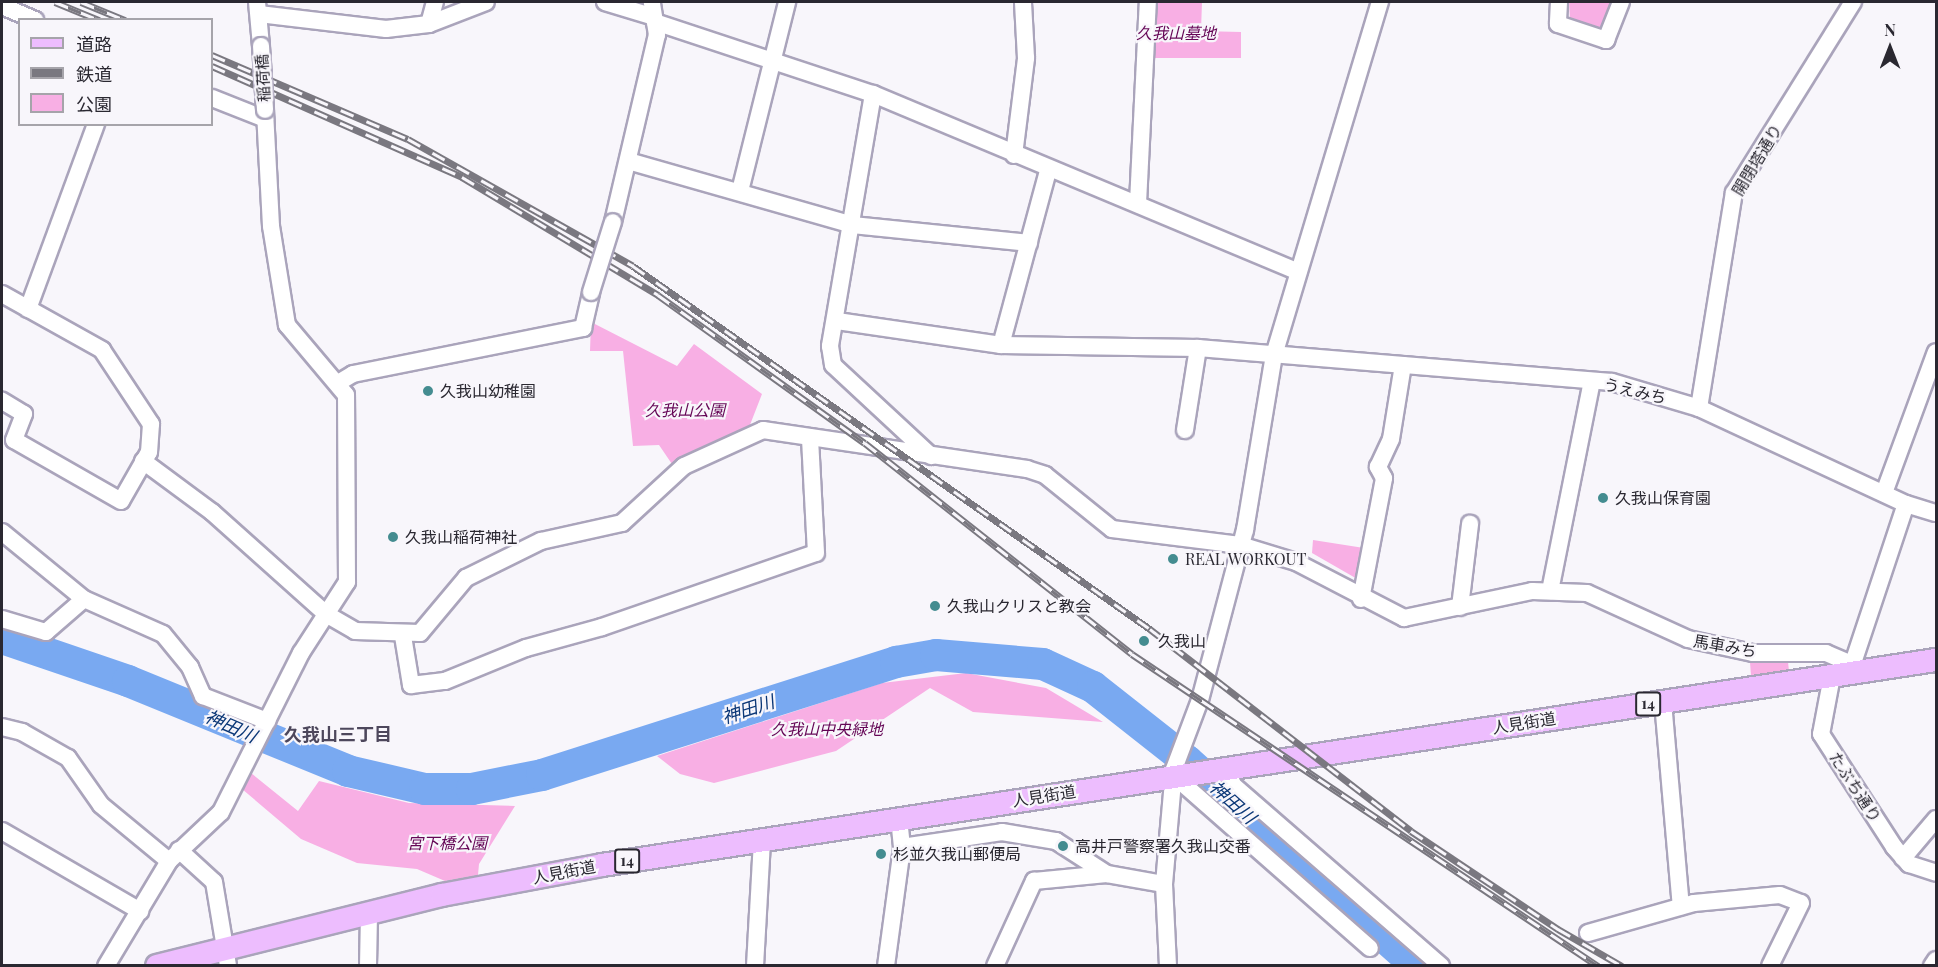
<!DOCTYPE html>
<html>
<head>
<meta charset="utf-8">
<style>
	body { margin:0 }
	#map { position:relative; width:1938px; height:967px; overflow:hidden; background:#f8f6fb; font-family:"Playfair Display","Noto Sans JP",serif }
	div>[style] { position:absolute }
	.green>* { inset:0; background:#f8afe4 }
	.river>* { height:32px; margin:-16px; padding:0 16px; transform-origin:16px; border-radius:16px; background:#79a9f1 }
	.roads { filter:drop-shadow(2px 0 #aaa4bb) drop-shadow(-2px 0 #aaa4bb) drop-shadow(0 2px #aaa4bb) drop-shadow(0 -2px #aaa4bb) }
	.minor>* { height:16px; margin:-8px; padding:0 8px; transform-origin:8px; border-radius:8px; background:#fff }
	.major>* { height:22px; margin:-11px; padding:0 11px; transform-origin:11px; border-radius:11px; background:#edbdfe }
	.rail>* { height:7px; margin-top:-3.5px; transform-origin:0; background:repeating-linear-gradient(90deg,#f8f6fb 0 14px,#7a7880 0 28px); box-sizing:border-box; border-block:2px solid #7a7880 }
	.bridges { filter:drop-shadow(2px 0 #aaa4bb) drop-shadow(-2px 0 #aaa4bb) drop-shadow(0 2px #aaa4bb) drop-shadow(0 -2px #aaa4bb) }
	.minor-bridge>* { height:16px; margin:-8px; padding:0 8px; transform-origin:8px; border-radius:8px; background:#fff }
	.dots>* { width:16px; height:16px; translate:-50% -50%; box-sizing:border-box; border:3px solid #f8f6fb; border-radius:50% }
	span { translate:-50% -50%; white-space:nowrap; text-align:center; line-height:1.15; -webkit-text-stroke:4.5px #f8f6fb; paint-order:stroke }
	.shield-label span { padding:2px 4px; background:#f8f6fb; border:2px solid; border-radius:4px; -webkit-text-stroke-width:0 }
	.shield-label { font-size:15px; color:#2a2831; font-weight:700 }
	.park-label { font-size:16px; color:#650656; font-style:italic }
	.street-label { font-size:16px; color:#2a2831 }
	.poi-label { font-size:16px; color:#2a2831 }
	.left { translate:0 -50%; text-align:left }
	.water-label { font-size:18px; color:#0b3777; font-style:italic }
	.neighbourhood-label { font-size:18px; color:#4d475c; font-weight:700 }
	.frame { position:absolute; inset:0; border:3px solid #2a2831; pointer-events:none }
	.legend { position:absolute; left:18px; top:18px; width:195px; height:108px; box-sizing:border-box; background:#f8f6fb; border:2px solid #a6a4aa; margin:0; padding:8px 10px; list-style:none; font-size:18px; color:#2a2831 }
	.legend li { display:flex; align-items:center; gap:12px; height:30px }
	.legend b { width:30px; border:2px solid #a6a4aa }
	.north { position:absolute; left:1860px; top:18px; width:60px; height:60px; -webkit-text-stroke:4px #f8f6fb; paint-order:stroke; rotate:0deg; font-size:16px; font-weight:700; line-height:24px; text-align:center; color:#2a2831 }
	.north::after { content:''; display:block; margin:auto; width:21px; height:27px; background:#2a2831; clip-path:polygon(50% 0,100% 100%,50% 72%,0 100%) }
</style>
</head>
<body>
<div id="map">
	<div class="green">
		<i style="clip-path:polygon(1153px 2px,1202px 2px,1201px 31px,1241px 32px,1241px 58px,1150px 58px)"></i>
		<i style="clip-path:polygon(1569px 2px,1615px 2px,1605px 27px,1597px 30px,1570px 20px)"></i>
		<i style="clip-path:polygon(591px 322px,677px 366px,694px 344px,762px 394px,748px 430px,674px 467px,659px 445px,633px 446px,623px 351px,590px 351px)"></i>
		<i style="clip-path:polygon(1313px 540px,1364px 548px,1359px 580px,1312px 553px)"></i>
		<i style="clip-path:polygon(1750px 662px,1788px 662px,1789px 671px,1751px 676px)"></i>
		<i style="clip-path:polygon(966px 673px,1046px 688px,1103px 722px,973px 712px,930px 688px,836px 751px,714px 783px,680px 774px,657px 756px,882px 683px)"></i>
		<i style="clip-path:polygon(251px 773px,298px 811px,319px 781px,409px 803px,515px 806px,479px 864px,478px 875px,445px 881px,417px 869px,357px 863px,301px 839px,242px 789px)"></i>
	</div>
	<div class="river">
		<i style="left:2px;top:638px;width:133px;rotate:18.8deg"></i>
		<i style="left:128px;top:681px;width:238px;rotate:22.2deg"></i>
		<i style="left:348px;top:771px;width:79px;rotate:13.2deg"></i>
		<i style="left:425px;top:789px;width:47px"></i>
		<i style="left:472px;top:789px;width:71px;rotate:-11.3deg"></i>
		<i style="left:542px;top:775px;width:372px;rotate:-17.7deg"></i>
		<i style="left:896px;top:662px;width:41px;rotate:-9.9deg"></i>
		<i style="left:936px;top:655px;width:107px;rotate:4.8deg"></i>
		<i style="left:1043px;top:664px;width:55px;rotate:24.7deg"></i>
		<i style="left:1093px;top:687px;width:120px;rotate:38.2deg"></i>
		<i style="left:1187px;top:761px;width:308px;rotate:41.7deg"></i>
	</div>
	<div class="roads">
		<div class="minor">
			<i style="left:257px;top:2px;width:44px;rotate:84.8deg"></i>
			<i style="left:605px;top:2px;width:51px;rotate:17deg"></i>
			<i style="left:1559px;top:2px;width:22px;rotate:93deg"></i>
			<i style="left:1558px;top:24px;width:51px;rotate:18.4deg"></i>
			<i style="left:1606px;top:40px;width:41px;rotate:-68.5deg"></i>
			<i style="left:2px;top:6px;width:36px;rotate:23deg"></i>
			<i style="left:259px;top:14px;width:128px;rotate:6.7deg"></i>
			<i style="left:386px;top:29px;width:43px;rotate:-6.6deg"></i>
			<i style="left:429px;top:24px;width:61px;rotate:-21.1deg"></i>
			<i style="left:655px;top:22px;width:230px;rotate:18.3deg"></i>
			<i style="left:873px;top:94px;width:461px;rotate:22.7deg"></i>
			<i style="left:429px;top:24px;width:23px;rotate:-75deg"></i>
			<i style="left:873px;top:94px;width:256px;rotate:99.7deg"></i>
			<i style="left:830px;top:346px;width:19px;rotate:81deg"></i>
			<i style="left:833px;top:365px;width:134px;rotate:42.9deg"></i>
			<i style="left:212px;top:98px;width:57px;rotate:21.6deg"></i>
			<i style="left:1014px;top:155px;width:98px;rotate:-82.9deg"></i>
			<i style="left:1026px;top:58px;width:56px;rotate:-93.1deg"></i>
			<i style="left:628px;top:161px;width:234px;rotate:15.9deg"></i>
			<i style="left:853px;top:225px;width:177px;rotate:5.8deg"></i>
			<i style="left:740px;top:191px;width:195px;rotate:-76deg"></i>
			<i style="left:1138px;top:203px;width:201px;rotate:-87.2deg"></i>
			<i style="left:613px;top:222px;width:192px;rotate:-76.8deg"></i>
			<i style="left:657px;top:35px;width:33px;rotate:-99deg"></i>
			<i style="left:2px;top:294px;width:115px;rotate:29.2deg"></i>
			<i style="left:102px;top:350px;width:89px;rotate:56.5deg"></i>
			<i style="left:151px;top:424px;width:28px;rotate:94deg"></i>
			<i style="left:149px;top:452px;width:56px;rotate:119.7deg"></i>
			<i style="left:121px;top:501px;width:123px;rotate:-150.3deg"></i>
			<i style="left:14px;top:440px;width:28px;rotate:-69deg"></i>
			<i style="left:24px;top:414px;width:26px;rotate:-149deg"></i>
			<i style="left:28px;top:309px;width:197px;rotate:-69.8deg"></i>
			<i style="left:837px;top:321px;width:166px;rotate:8.3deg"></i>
			<i style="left:1001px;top:345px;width:197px;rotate:0.9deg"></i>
			<i style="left:1198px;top:348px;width:415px;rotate:4.7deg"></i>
			<i style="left:1612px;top:382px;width:91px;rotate:16.6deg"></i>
			<i style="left:1699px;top:408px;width:228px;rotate:24.9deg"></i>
			<i style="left:1906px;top:504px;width:31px;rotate:17deg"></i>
			<i style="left:1001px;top:345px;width:180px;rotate:-74.9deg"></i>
			<i style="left:338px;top:383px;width:17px;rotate:-31deg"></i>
			<i style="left:353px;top:374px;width:235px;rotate:-11.3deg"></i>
			<i style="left:583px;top:328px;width:37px;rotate:-77deg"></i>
			<i style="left:1699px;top:408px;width:218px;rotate:-80.8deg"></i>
			<i style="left:1734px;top:193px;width:225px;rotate:-58.1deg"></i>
			<i style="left:1185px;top:430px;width:83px;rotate:-81deg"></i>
			<i style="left:143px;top:461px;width:86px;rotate:36.5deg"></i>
			<i style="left:212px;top:512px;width:153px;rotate:41.8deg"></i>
			<i style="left:326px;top:614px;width:34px;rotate:30deg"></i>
			<i style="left:355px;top:631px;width:65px;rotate:1.8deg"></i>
			<i style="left:420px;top:633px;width:72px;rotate:-50.1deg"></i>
			<i style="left:466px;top:578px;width:84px;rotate:-26.3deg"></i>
			<i style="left:541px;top:541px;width:83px;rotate:-12.5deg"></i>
			<i style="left:622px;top:523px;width:84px;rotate:-42.6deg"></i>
			<i style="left:684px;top:466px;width:87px;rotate:-24.5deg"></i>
			<i style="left:763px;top:430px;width:267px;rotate:8.4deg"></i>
			<i style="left:1027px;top:469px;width:19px;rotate:18deg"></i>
			<i style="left:1045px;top:475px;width:86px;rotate:38.9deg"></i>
			<i style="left:1112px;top:529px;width:129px;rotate:7.1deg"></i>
			<i style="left:1240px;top:545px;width:59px;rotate:16.9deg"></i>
			<i style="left:1296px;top:562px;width:122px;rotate:27.4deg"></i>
			<i style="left:1404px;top:618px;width:131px;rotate:-11.9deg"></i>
			<i style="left:1532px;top:591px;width:55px;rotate:2.1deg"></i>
			<i style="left:1587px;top:593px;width:111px;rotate:24.5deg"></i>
			<i style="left:1688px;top:639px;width:66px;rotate:12.2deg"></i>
			<i style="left:1753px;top:653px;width:73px"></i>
			<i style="left:1826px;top:653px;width:46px;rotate:23.2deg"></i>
			<i style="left:1884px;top:493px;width:150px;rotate:-69.8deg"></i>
			<i style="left:2px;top:532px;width:106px;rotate:39.3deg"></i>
			<i style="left:84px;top:599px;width:86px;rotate:23.9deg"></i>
			<i style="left:163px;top:634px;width:43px;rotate:50.7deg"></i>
			<i style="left:190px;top:667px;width:32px;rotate:66deg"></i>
			<i style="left:203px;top:696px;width:69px;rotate:21.3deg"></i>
			<i style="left:1550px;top:591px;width:214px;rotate:-78.7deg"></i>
			<i style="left:1361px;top:599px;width:123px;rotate:-79.2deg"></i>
			<i style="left:1384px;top:478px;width:13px;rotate:-119deg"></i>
			<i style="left:1378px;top:467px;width:31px;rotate:-65deg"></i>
			<i style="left:1391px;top:439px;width:75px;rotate:-80.8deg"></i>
			<i style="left:1460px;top:607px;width:84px;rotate:-83.1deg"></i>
			<i style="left:2px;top:619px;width:46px;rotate:16.5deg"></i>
			<i style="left:46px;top:632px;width:50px;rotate:-41deg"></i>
			<i style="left:403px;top:636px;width:50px;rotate:80.7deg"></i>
			<i style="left:411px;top:685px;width:34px;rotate:-7deg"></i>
			<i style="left:445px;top:681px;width:87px;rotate:-22.2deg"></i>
			<i style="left:526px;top:648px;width:79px;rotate:-15.4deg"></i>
			<i style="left:602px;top:627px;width:226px;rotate:-19.1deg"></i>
			<i style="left:816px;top:553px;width:116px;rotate:-93deg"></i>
			<i style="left:1854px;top:660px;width:164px;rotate:-71.6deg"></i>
			<i style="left:1832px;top:676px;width:59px;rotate:100.7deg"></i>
			<i style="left:1821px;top:734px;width:135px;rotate:57.1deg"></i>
			<i style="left:1894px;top:847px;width:23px;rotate:49deg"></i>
			<i style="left:1909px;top:864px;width:28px;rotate:18deg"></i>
			<i style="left:1663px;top:702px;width:205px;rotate:85deg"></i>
			<i style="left:2px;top:727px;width:21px;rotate:14deg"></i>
			<i style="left:22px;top:732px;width:53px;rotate:29.5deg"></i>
			<i style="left:68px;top:758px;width:57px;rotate:54.9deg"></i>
			<i style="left:101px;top:805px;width:88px;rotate:39.5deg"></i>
			<i style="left:1228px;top:770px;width:16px;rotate:72deg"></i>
			<i style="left:1233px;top:785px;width:276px;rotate:41deg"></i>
			<i style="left:1173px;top:775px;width:262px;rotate:41.3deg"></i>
			<i style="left:2px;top:831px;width:160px;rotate:30.1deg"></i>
			<i style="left:902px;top:847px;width:101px;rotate:-8.5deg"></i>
			<i style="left:1002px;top:832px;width:55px;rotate:9.5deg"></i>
			<i style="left:1056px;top:841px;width:61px;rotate:32.9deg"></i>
			<i style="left:179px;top:850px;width:47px;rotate:42.4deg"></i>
			<i style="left:214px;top:882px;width:85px;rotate:80.5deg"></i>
			<i style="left:1903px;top:858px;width:51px;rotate:-49.8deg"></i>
			<i style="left:1588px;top:933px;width:110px;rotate:-15.8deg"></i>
			<i style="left:1694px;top:903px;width:86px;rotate:-5.3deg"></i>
			<i style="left:1780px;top:895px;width:22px;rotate:21deg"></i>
			<i style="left:1801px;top:903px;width:70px;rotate:116.2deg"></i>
			<i style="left:106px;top:966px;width:122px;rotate:-59deg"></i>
			<i style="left:169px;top:861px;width:71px;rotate:-43.3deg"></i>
			<i style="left:221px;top:812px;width:178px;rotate:-63.3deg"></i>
			<i style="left:301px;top:653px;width:85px;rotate:-57.1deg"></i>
			<i style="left:347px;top:582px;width:187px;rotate:-90.3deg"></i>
			<i style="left:346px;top:395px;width:92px;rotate:-130.1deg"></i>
			<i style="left:287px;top:325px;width:100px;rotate:-99.2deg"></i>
			<i style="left:271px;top:226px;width:116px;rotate:-93deg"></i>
			<i style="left:368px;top:966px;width:53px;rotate:-88.9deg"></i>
			<i style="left:755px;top:966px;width:127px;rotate:-86.8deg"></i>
			<i style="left:886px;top:966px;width:120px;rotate:-82.3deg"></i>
			<i style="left:902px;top:847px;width:28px;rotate:-96deg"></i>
			<i style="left:995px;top:966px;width:94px;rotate:-65.4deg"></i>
			<i style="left:1034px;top:881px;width:73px;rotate:-5.5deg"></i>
			<i style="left:1107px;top:874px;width:58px;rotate:10deg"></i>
			<i style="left:1168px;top:966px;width:82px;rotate:-92.8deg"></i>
			<i style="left:1164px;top:884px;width:115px;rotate:-85deg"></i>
			<i style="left:1174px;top:769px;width:74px;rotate:-69.4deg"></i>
			<i style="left:1200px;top:700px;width:176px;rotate:-75.2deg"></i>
			<i style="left:1245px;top:530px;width:177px;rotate:-80.6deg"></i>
			<i style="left:1274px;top:355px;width:369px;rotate:-73.3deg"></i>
			<i style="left:1932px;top:966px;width:7px;rotate:-56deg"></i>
		</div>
		<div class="major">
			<i style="left:157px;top:966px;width:294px;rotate:-14deg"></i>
			<i style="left:442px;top:895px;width:163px;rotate:-10.6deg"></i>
			<i style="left:602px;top:865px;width:1350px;rotate:-8.74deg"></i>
		</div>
	</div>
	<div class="rail">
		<i style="left:55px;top:2px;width:48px;rotate:22.2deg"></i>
		<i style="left:81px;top:2px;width:48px;rotate:22.2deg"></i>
		<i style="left:212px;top:55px;width:213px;rotate:23.2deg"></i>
		<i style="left:408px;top:139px;width:258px;rotate:29.4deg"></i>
		<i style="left:633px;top:266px;width:632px;rotate:35.07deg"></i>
		<i style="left:1150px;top:629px;width:330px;rotate:37.7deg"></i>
		<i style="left:1411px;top:831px;width:177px;rotate:33.7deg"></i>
		<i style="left:1558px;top:929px;width:74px;rotate:30deg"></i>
		<i style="left:212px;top:66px;width:274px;rotate:23.9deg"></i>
		<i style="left:462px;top:177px;width:229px;rotate:31deg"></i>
		<i style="left:658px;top:295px;width:254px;rotate:35.6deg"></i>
		<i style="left:865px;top:443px;width:340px;rotate:38.3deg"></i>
		<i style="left:1132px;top:654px;width:561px;rotate:33.8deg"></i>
	</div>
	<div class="bridges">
		<div class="minor-bridge">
			<i style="left:261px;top:46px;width:64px;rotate:86.4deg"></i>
			<i style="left:591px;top:292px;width:73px;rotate:-72.6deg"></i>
		</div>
	</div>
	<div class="dots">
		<i style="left:428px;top:391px;background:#448c90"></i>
		<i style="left:1603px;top:498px;background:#448c90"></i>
		<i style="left:393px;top:537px;background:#448c90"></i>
		<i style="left:1173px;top:559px;background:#448c90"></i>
		<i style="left:935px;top:606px;background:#448c90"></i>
		<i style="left:1144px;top:641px;background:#448c90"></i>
		<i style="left:1063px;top:846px;background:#448c90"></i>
		<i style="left:881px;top:854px;background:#448c90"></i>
	</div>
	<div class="shield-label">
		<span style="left:1648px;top:704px">14</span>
		<span style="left:627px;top:861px">14</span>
	</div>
	<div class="park-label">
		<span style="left:1176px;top:33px">久我山墓地</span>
		<span style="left:685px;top:410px">久我山公園</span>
		<span style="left:827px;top:729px">久我山中央緑地</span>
		<span style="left:447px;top:843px">宮下橋公園</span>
	</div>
	<div class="street-label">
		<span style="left:263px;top:78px;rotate:-93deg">稲荷橋</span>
		<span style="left:1757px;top:160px;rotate:-59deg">開閉塔通り</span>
		<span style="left:1635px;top:391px;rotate:13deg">うえみち</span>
		<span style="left:1725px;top:646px;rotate:10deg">馬車みち</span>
		<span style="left:1524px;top:723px;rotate:-9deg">人見街道</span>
		<span style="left:1855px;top:787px;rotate:57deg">たぶち通り</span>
		<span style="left:1044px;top:796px;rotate:-9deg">人見街道</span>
		<span style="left:564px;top:872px;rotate:-11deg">人見街道</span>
	</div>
	<div class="poi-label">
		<span class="left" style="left:440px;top:391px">久我山幼稚園</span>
		<span class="left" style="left:1615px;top:498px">久我山保育園</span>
		<span class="left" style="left:405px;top:537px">久我山稲荷神社</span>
		<span class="left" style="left:1185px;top:559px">REAL WORKOUT</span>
		<span class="left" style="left:947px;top:606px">久我山クリスと教会</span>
		<span class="left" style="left:1158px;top:641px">久我山</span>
		<span class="left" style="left:1075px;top:846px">高井戸警察署久我山交番</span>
		<span class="left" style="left:893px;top:854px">杉並久我山郵便局</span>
	</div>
	<div class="water-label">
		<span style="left:748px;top:709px;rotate:-18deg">神田川</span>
		<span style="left:231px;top:726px;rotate:24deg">神田川</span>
		<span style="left:1233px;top:802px;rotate:42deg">神田川</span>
	</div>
	<div class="neighbourhood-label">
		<span style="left:338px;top:734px">久我山三丁目</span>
	</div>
	<div class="frame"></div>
	<ul class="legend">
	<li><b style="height:8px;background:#edbdfe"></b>道路</li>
	<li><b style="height:8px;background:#7a7880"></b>鉄道</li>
	<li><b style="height:16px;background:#f8afe4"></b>公園</li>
	</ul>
	<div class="north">N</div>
</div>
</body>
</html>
